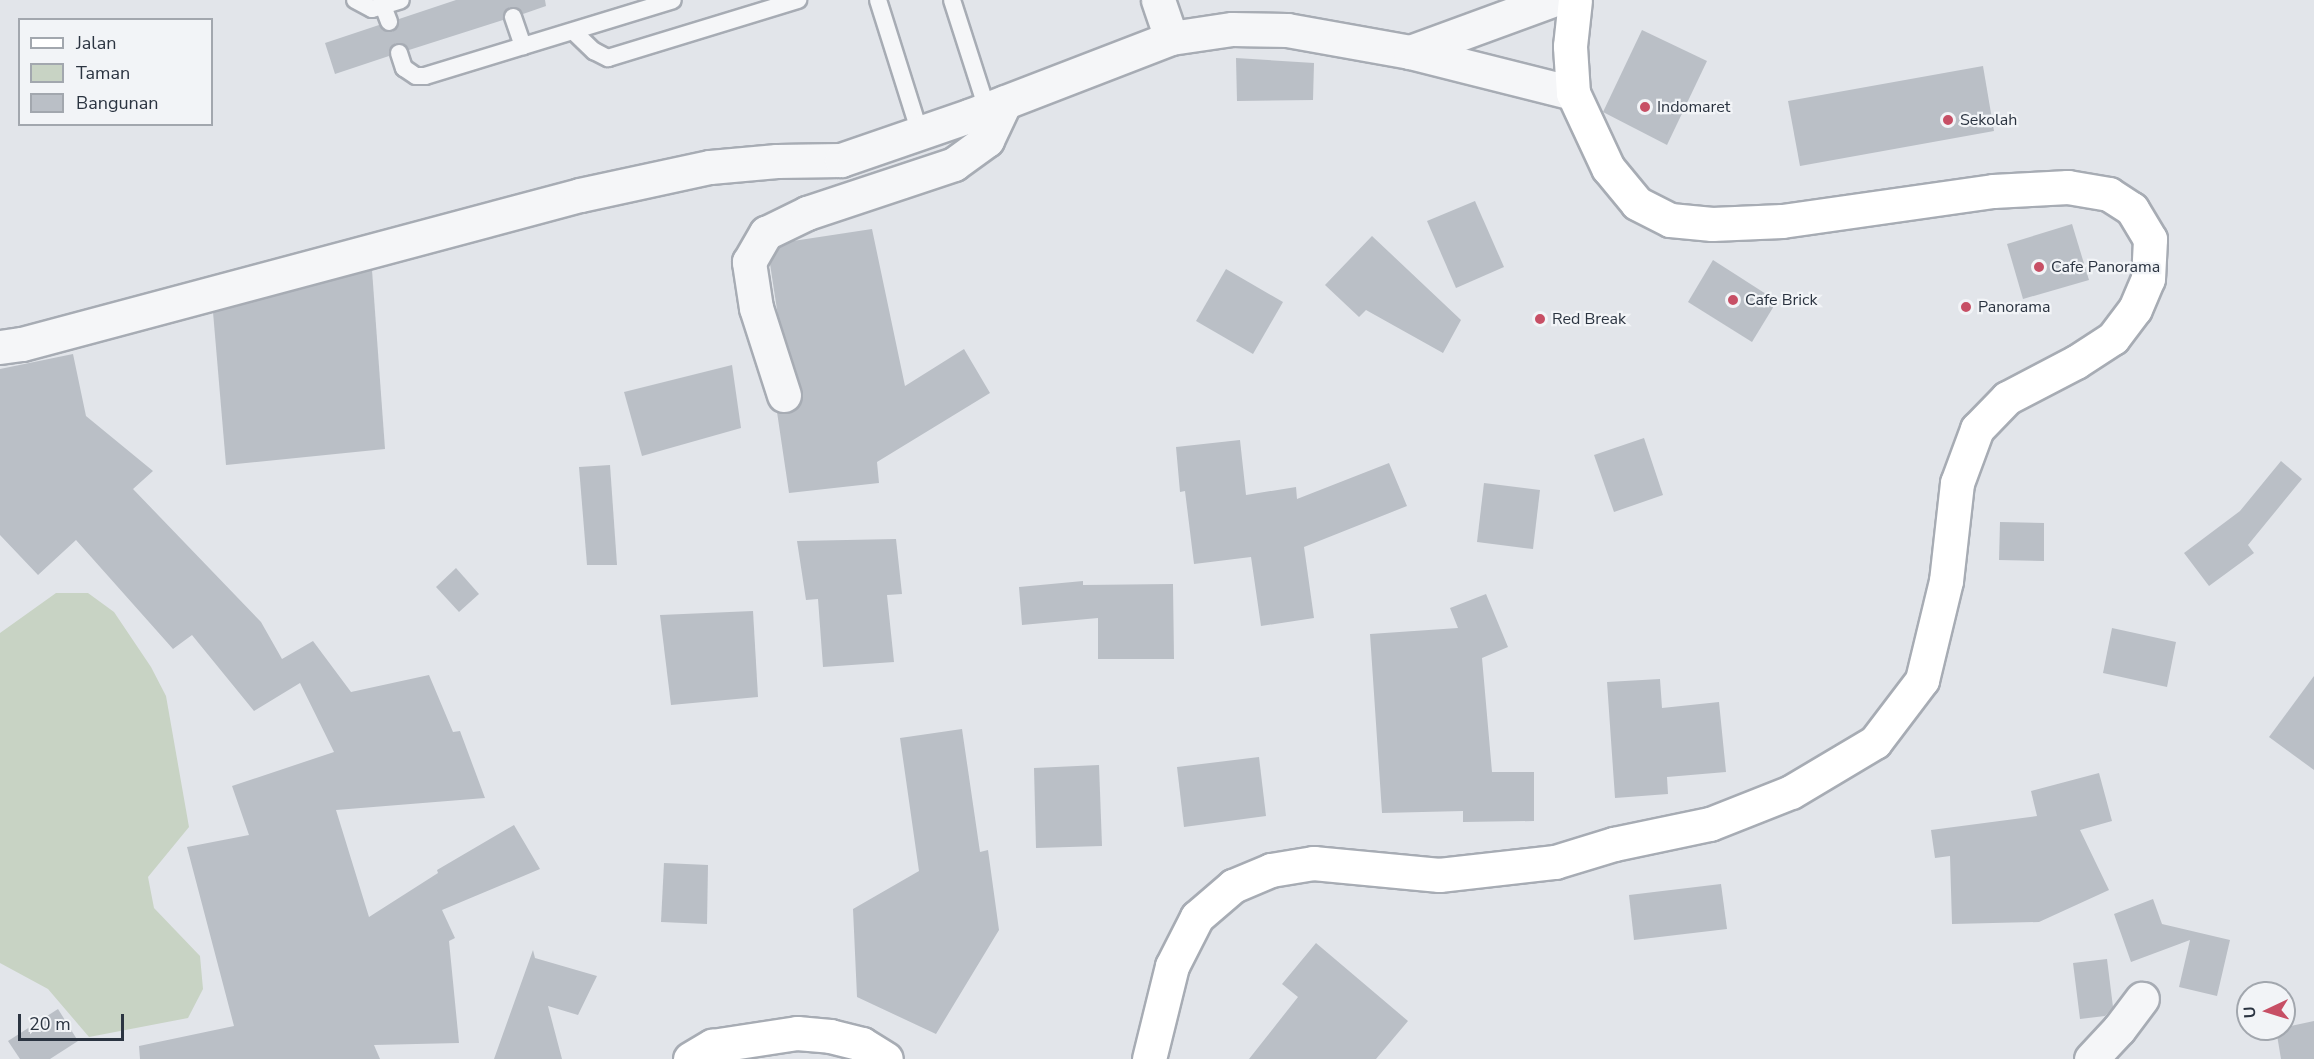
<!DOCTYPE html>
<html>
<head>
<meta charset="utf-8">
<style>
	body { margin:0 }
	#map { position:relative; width:2314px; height:1059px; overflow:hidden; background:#e2e5ea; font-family:"Nunito Sans",sans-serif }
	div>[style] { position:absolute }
	.green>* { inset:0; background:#c8d3c4 }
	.building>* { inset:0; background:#babfc6 }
	.roads { filter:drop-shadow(2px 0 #a7acb4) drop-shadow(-2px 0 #a7acb4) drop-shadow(0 2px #a7acb4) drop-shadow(0 -2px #a7acb4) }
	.lane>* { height:16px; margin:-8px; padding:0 8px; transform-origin:8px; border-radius:8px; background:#f5f6f8 }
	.street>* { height:33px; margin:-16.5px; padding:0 16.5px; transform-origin:16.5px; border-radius:16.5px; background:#f5f6f8 }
	.secondary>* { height:33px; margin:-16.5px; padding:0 16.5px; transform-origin:16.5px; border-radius:16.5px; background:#fff }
	.dots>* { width:16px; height:16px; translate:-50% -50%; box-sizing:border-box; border:3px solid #f2f4f7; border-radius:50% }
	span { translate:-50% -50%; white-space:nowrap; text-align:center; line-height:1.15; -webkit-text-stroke:4.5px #f2f4f7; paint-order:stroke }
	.poi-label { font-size:16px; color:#2b3441 }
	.left { translate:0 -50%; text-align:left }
	.legend { position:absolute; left:18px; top:18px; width:195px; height:108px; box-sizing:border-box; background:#f2f4f7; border:2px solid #a2a7ae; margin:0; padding:8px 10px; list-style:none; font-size:18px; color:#2b3441 }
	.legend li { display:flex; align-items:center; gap:12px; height:30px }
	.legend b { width:30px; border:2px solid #a2a7ae }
	.north { position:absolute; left:2236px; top:981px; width:60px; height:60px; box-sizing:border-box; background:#f2f4f7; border:2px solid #a2a7ae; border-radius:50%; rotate:266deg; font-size:16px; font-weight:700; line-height:24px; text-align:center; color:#2b3441 }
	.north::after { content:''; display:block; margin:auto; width:21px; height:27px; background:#c74f65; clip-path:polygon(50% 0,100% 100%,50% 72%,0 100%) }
	.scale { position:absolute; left:18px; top:1014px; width:106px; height:27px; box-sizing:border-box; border:3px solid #2b3441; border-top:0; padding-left:8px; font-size:18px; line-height:21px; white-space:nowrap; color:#2b3441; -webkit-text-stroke:4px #f2f4f7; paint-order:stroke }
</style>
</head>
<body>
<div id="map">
	<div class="green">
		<i style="clip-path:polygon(56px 593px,88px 593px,114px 612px,151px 667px,166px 696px,189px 827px,148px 877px,154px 908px,200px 956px,203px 989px,188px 1018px,89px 1037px,48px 989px,0 963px,0 633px)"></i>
	</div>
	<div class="building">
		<i style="clip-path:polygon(456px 0,545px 0,546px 6px,523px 14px,519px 9px,510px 7px,505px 11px,503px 20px,409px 50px,405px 45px,396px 43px,391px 47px,389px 56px,335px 74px,325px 43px,379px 25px,383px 30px,392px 32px,397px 28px,399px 19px)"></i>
		<i style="clip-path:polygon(1642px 30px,1707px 61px,1667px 145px,1603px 112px)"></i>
		<i style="clip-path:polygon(1236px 58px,1314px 63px,1313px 100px,1237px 101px)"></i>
		<i style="clip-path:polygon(1983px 66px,1994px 131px,1800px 166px,1788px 101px)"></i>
		<i style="clip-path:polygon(1475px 201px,1504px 267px,1456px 288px,1427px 221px)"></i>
		<i style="clip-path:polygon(2072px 224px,2089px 280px,2023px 299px,2007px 244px)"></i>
		<i style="clip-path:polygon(872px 229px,905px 386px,964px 349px,990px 393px,877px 462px,879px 483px,789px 493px,777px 412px,789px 413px,797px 408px,802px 400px,802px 390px,778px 316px,770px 264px,779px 247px,793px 241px)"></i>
		<i style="clip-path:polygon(1372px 236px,1461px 320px,1443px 353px,1366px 310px,1359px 317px,1325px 285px)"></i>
		<i style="clip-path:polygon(1713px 260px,1777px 301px,1752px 342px,1688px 302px)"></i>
		<i style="clip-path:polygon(1226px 269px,1283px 302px,1253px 354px,1196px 321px)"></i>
		<i style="clip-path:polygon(372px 270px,385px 449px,226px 465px,213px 312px)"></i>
		<i style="clip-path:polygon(73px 354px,86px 416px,153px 471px,133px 489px,261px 622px,282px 659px,313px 641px,351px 692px,429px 675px,453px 732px,460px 731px,485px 798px,336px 810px,369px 917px,438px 873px,437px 870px,514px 825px,540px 869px,442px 910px,455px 938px,449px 941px,459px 1043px,374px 1045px,380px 1059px,140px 1059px,139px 1046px,234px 1026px,187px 847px,249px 835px,232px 786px,334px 752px,300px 683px,254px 711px,192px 635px,173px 649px,76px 540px,38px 575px,0 535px,0 369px)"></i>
		<i style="clip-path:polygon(732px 365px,741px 428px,642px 456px,624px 392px)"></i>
		<i style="clip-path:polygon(1644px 438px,1663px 495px,1614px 512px,1594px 455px)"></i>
		<i style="clip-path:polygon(1240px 440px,1246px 495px,1296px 487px,1297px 499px,1389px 463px,1407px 506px,1304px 547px,1314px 618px,1261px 626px,1251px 557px,1194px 564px,1185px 491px,1180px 492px,1176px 447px)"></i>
		<i style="clip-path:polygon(2281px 461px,2302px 479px,2248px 545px,2254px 553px,2209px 586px,2184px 553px,2240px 511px)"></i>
		<i style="clip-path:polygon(610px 465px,617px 565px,587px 565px,579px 467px)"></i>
		<i style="clip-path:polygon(1484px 483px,1540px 490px,1533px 549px,1477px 542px)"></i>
		<i style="clip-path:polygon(2000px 522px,2044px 523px,2044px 561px,1999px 560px)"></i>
		<i style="clip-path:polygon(896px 539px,902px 594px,887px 595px,894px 662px,823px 667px,818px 599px,806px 600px,797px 541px)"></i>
		<i style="clip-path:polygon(456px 568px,479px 594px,459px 612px,436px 587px)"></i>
		<i style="clip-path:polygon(1083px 581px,1083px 585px,1173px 584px,1174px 659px,1098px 659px,1098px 618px,1022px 625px,1019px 587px)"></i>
		<i style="clip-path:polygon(1486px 594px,1508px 647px,1482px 658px,1492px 772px,1534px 772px,1534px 821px,1463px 822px,1463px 811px,1382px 813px,1370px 634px,1458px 628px,1450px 608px)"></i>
		<i style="clip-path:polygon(753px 611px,758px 697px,671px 705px,660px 615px)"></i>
		<i style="clip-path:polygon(2112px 628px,2176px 642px,2167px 687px,2103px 673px)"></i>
		<i style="clip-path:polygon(2314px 676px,2314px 770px,2269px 737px)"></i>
		<i style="clip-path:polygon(1660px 679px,1662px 708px,1719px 702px,1726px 772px,1667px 777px,1668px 794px,1615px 798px,1607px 682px)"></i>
		<i style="clip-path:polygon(962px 729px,980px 852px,988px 850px,999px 930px,936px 1034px,857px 997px,853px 909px,919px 871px,900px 738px)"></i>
		<i style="clip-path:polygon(1259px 757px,1266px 816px,1184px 827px,1177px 767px)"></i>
		<i style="clip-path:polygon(1099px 765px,1102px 846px,1036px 848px,1034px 768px)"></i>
		<i style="clip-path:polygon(2099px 773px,2112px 821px,2080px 830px,2109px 890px,2039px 922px,1952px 924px,1950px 856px,1935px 858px,1931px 830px,2037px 816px,2031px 791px)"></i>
		<i style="clip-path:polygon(664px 863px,708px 865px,707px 924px,661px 922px)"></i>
		<i style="clip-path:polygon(1721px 884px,1727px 929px,1634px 940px,1629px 895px)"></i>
		<i style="clip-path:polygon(2153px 899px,2162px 924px,2230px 940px,2217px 996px,2179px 987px,2190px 940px,2131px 962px,2114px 914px)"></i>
		<i style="clip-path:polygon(1316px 943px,1408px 1021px,1376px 1059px,1249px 1059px,1298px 997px,1282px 984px)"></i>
		<i style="clip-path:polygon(533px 950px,535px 958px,597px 976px,578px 1015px,548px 1006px,562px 1059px,494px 1059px)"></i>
		<i style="clip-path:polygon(2107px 959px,2113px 1007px,2105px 1016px,2080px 1019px,2073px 963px)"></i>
		<i style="clip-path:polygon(58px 1009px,78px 1041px,50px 1059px,20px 1059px,8px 1041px)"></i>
		<i style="clip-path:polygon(2314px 1021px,2314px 1059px,2281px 1059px,2276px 1029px)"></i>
	</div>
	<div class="roads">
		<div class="lane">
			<i style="left:355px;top:0;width:19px;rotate:28deg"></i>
			<i style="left:372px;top:9px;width:30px;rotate:-17deg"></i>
			<i style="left:878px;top:0;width:139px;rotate:72.5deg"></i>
			<i style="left:952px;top:0;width:114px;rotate:72.2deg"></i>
			<i style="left:383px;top:6px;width:17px;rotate:69deg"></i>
			<i style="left:513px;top:17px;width:31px;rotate:71deg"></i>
			<i style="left:574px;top:32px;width:28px;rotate:44deg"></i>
			<i style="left:594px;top:51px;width:16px;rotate:27deg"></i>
			<i style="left:608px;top:58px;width:199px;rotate:-17deg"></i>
			<i style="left:399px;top:53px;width:16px;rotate:72deg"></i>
			<i style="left:404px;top:68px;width:14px;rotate:34deg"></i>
			<i style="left:416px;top:76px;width:9px"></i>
			<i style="left:425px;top:76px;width:259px;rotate:-17deg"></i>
		</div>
		<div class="street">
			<i style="left:1158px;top:0;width:40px;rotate:71.1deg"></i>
			<i style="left:1410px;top:52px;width:151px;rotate:-20.1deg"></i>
			<i style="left:0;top:347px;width:22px;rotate:-8deg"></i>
			<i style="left:22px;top:344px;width:578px;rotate:-14.95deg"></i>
			<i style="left:580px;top:195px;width:133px;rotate:-12.2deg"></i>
			<i style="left:710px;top:167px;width:67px;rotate:-5.1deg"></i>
			<i style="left:777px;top:161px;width:64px;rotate:-0.9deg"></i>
			<i style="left:841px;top:160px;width:135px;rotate:-19deg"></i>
			<i style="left:969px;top:116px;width:217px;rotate:-21.1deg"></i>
			<i style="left:1171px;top:38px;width:62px;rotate:-8.4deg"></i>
			<i style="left:1232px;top:29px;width:55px;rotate:1deg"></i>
			<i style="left:1287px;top:30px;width:125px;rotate:10.1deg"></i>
			<i style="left:1410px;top:52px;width:168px;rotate:14.1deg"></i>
			<i style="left:784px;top:395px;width:91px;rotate:-107.8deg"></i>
			<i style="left:756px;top:308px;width:47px;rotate:-98.7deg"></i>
			<i style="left:749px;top:262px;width:34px;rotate:-60deg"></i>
			<i style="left:766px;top:233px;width:46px;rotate:-26deg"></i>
			<i style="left:807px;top:213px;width:155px;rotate:-18.4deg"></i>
			<i style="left:954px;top:164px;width:41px;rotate:-36deg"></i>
			<i style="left:987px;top:140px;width:42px;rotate:-64.7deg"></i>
			<i style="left:2091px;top:1059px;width:41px;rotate:-47deg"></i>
			<i style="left:2119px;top:1029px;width:38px;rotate:-53deg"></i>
		</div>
		<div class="secondary">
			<i style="left:690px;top:1059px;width:26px;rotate:-31deg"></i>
			<i style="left:712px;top:1046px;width:86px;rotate:-8.7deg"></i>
			<i style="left:797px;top:1033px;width:33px;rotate:5deg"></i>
			<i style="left:830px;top:1036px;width:33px;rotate:14deg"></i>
			<i style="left:862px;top:1044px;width:28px;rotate:32deg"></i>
			<i style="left:1149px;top:1059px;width:96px;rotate:-76.1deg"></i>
			<i style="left:1172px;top:966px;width:55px;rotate:-63deg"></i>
			<i style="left:1197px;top:917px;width:48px;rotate:-40.7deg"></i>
			<i style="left:1233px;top:886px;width:41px;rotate:-22.8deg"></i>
			<i style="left:1271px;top:870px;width:43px;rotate:-9.5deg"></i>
			<i style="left:1313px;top:863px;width:127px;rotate:5.4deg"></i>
			<i style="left:1439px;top:875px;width:117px;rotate:-6.4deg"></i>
			<i style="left:1555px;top:862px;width:62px;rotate:-17deg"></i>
			<i style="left:1614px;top:844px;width:98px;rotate:-11.8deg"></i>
			<i style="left:1710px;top:824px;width:87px;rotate:-21.6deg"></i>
			<i style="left:1791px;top:792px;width:98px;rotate:-30.8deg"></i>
			<i style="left:1875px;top:742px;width:78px;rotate:-52.8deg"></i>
			<i style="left:1922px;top:680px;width:102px;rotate:-76.4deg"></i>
			<i style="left:1946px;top:581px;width:99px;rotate:-83.6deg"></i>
			<i style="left:1957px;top:483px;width:58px;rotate:-69.7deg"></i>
			<i style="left:1977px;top:429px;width:43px;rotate:-45.9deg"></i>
			<i style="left:2007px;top:398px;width:78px;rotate:-27.6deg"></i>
			<i style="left:2076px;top:362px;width:44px;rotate:-33deg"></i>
			<i style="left:2113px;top:338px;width:36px;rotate:-53deg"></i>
			<i style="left:2135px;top:309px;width:33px;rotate:-67deg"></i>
			<i style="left:2148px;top:279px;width:40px;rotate:-87.1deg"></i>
			<i style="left:2150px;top:239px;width:35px;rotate:-121deg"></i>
			<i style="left:2132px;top:209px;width:27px;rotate:-147deg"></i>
			<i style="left:2109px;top:194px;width:42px;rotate:-170.3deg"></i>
			<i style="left:2068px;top:187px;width:75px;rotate:176.9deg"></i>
			<i style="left:1993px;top:191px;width:213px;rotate:171.9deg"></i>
			<i style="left:1782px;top:221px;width:70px;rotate:177.5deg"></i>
			<i style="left:1712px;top:224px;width:42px;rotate:-174.6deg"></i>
			<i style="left:1670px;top:220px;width:37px;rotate:-153deg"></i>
			<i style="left:1637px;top:203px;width:45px;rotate:-129.6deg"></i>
			<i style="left:1608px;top:168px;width:83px;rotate:-115deg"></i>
			<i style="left:1573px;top:93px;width:47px;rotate:-93.7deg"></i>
			<i style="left:1570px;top:46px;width:46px;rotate:-83.8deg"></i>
		</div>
	</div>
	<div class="dots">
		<i style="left:1645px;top:107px;background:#c74f65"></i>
		<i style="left:1948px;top:120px;background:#c74f65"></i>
		<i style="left:2039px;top:267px;background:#c74f65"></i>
		<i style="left:1733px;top:300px;background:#c74f65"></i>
		<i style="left:1966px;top:307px;background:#c74f65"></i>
		<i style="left:1540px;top:319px;background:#c74f65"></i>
	</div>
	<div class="poi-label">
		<span class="left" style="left:1657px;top:107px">Indomaret</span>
		<span class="left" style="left:1960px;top:120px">Sekolah</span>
		<span class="left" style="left:2051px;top:267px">Cafe Panorama</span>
		<span class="left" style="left:1745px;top:300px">Cafe Brick</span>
		<span class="left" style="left:1978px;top:307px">Panorama</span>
		<span class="left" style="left:1552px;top:319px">Red Break</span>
	</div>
	<ul class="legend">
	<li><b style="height:8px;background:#fff"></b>Jalan</li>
	<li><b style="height:16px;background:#c8d3c4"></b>Taman</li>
	<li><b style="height:16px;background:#babfc6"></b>Bangunan</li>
	</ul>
	<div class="north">U</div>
	<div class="scale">20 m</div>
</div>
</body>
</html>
